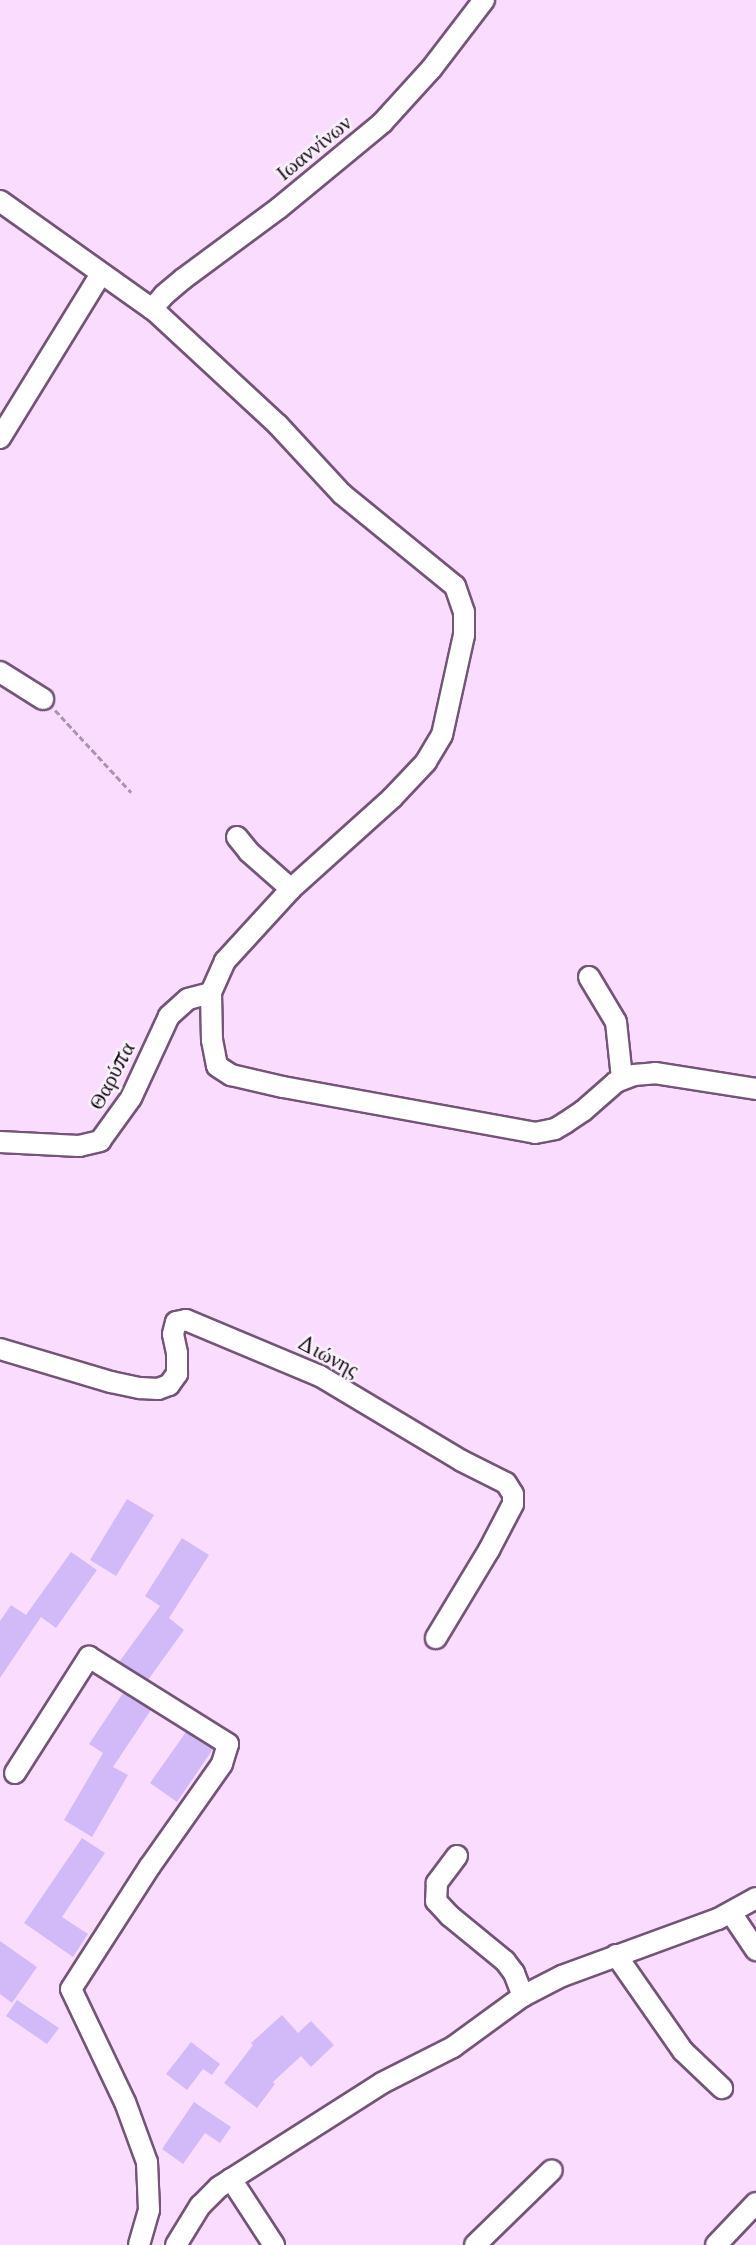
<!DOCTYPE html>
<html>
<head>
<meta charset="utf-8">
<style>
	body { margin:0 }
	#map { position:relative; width:756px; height:2245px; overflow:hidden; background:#faddfe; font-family:Merriweather,serif }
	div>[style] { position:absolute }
	.building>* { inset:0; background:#d2baf9 }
	.path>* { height:3px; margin-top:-1.5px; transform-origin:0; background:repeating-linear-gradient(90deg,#ac94af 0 6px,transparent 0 9px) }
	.roads { filter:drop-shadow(2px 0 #745578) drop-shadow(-2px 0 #745578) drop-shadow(0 2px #745578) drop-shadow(0 -2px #745578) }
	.minor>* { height:20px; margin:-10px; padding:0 10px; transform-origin:10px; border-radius:10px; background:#fff }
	span { translate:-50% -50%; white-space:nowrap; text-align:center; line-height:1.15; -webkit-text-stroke:5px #faf2fb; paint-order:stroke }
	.street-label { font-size:21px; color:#160a18 }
</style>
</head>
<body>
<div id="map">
	<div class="building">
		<i style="clip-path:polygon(127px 1499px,154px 1515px,116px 1576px,90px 1560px)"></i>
		<i style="clip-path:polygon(182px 1538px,209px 1555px,169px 1618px,184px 1630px,148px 1680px,119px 1662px,160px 1606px,145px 1596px)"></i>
		<i style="clip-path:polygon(71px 1552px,97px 1570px,56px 1628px,41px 1617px,0 1678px,0 1621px,11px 1605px,26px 1615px)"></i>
		<i style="clip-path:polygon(123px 1693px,151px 1710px,113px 1767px,128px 1775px,92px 1837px,64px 1820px,103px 1753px,89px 1744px)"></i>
		<i style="clip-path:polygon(186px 1732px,213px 1749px,177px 1802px,150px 1783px)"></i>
		<i style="clip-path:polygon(82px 1838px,105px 1853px,62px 1917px,88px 1934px,73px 1957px,24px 1923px)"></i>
		<i style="clip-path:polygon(0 1941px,37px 1967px,12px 2003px,0 1994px)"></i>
		<i style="clip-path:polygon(17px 2000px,59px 2028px,47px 2044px,6px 2016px)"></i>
		<i style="clip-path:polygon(282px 2015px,298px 2033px,311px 2021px,334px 2045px,311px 2067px,301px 2056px,273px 2082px,275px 2084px,257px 2108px,224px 2083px,253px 2045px,251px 2043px)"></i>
		<i style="clip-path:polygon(191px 2042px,220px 2064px,212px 2075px,203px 2069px,187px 2090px,166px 2074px)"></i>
		<i style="clip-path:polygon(194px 2102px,231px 2127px,220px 2143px,205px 2133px,183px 2164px,162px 2149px)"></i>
	</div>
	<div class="path">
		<i style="left:55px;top:710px;width:112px;rotate:47.2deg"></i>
	</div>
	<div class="roads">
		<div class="minor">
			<i style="left:0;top:201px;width:191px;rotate:35.4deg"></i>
			<i style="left:156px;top:312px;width:166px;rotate:42.8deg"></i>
			<i style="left:278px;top:425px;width:94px;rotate:47.2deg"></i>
			<i style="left:342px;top:494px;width:146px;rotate:39.2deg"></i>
			<i style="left:455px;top:586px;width:28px;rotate:71deg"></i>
			<i style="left:464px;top:612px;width:23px;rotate:90deg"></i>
			<i style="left:464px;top:635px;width:102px;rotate:102.4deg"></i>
			<i style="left:442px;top:735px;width:31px;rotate:121deg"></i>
			<i style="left:426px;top:762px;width:50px;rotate:133.4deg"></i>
			<i style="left:392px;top:798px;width:136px;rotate:138deg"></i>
			<i style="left:291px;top:889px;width:98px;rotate:132.5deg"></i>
			<i style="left:225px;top:961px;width:35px;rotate:114deg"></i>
			<i style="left:211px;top:993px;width:47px;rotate:88.8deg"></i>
			<i style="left:212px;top:1040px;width:26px;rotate:79deg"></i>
			<i style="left:217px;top:1066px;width:17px;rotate:33deg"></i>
			<i style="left:231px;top:1075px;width:53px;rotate:13deg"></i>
			<i style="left:283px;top:1087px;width:256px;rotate:10.3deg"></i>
			<i style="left:535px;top:1133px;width:20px;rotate:-11deg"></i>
			<i style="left:555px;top:1129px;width:12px;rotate:-31deg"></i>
			<i style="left:565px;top:1123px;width:22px;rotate:-34deg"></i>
			<i style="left:583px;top:1111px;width:44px;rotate:-41.3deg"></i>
			<i style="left:616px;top:1082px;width:19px;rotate:-21deg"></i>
			<i style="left:634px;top:1075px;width:21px;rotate:-5deg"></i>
			<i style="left:655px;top:1073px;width:102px;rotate:9deg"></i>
			<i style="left:152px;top:309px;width:18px;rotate:-49deg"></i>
			<i style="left:164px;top:295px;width:25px;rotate:-40deg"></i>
			<i style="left:183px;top:279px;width:119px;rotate:-36.5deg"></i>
			<i style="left:279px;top:208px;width:134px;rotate:-39.5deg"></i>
			<i style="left:382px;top:123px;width:74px;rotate:-47.7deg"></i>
			<i style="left:432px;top:68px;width:86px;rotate:-52.6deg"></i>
			<i style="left:0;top:438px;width:193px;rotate:-58.4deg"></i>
			<i style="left:0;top:672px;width:51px;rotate:32.1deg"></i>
			<i style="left:237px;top:837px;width:19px;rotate:51deg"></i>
			<i style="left:249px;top:852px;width:56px;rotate:41.4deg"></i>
			<i style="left:589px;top:977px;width:52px;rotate:59deg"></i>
			<i style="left:616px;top:1022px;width:56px;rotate:83.9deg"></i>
			<i style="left:0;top:1142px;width:79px;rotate:2.9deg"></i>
			<i style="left:79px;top:1146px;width:22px;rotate:-13deg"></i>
			<i style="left:100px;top:1141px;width:53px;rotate:-54.2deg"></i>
			<i style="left:131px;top:1098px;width:90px;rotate:-65.1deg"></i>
			<i style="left:169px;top:1016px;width:25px;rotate:-42deg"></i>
			<i style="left:188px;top:999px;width:24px;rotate:-15deg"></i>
			<i style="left:0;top:1349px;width:116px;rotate:16.6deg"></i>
			<i style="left:111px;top:1382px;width:30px;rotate:12deg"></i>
			<i style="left:140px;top:1388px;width:18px;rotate:3deg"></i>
			<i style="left:158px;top:1389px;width:12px;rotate:-20deg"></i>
			<i style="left:169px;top:1385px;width:14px;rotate:-54deg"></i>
			<i style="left:177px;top:1374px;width:21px;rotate:-90deg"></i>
			<i style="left:177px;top:1353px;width:19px;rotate:-102deg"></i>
			<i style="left:173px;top:1334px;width:12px;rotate:-76deg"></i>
			<i style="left:176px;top:1322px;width:10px;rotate:-11deg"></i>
			<i style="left:186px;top:1320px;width:145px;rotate:22.7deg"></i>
			<i style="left:320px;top:1376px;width:165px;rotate:30.9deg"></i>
			<i style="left:462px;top:1461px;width:49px;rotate:26.6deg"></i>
			<i style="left:506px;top:1483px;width:13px;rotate:58deg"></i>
			<i style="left:513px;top:1494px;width:10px;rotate:90deg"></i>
			<i style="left:513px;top:1504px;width:52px;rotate:117.6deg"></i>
			<i style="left:489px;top:1550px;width:103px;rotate:121.1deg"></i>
			<i style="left:15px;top:1773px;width:138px;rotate:-57.5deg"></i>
			<i style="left:89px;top:1657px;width:164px;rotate:32deg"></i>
			<i style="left:228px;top:1744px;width:21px;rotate:107deg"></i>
			<i style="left:222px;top:1764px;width:125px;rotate:125.2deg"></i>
			<i style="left:150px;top:1866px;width:146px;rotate:122.7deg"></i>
			<i style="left:71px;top:1989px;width:125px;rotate:64.5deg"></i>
			<i style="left:125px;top:2102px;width:64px;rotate:69.9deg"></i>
			<i style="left:147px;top:2162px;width:48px;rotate:87.6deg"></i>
			<i style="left:149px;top:2210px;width:36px;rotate:106deg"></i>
			<i style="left:457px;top:1856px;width:34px;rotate:127deg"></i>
			<i style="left:437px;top:1883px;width:18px;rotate:93deg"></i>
			<i style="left:436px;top:1901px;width:21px;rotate:47deg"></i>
			<i style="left:450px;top:1916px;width:71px;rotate:39.3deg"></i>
			<i style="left:505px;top:1961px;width:15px;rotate:53deg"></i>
			<i style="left:514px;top:1973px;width:25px;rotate:69deg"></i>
			<i style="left:731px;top:1913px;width:45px;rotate:56deg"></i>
			<i style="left:616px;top:1955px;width:117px;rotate:55.1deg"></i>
			<i style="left:683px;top:2051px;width:54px;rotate:43.5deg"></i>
			<i style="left:231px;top:2179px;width:79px;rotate:56.9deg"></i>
			<i style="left:176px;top:2245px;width:46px;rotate:-58.4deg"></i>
			<i style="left:200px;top:2206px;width:27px;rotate:-45deg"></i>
			<i style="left:219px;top:2187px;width:193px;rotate:-32.5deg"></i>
			<i style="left:382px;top:2083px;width:80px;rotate:-26.9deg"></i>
			<i style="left:453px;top:2047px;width:87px;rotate:-36.1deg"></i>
			<i style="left:523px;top:1996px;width:44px;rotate:-27.1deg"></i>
			<i style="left:562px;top:1976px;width:166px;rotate:-20.1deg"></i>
			<i style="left:718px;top:1919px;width:43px;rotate:-28.9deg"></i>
			<i style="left:475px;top:2245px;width:107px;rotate:-44.2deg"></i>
			<i style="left:716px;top:2245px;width:58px;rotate:-46.4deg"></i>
		</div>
	</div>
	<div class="street-label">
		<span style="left:314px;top:148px;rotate:-39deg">Ιωαννίνων</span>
		<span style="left:112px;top:1076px;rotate:-62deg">Θαρύπα</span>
		<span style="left:328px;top:1356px;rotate:28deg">Διώνης</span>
	</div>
</div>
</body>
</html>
